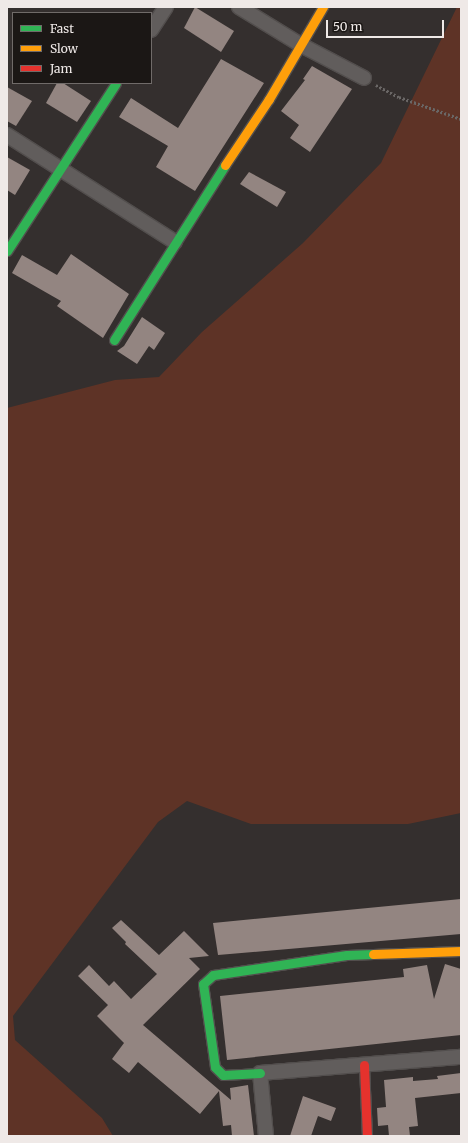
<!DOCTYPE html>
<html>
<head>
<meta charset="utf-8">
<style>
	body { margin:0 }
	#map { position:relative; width:468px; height:1143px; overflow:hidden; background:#342f2e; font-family:Merriweather,serif }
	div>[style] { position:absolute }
	.green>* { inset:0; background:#5e3326 }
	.building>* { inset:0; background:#938581 }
	.path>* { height:2.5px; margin-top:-1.25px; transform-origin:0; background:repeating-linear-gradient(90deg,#6a6766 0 2px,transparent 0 4px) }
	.roads { filter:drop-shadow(1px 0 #524e4d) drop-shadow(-1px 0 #524e4d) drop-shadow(0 1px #524e4d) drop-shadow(0 -1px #524e4d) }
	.street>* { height:14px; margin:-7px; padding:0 7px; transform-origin:7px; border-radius:7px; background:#615d5c }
	.fast>* { height:9px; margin:-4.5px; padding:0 4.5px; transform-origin:4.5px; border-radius:4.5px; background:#30b455 }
	.slow>* { height:9px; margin:-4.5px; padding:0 4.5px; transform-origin:4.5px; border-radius:4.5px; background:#ff9f0a }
	.jam>* { height:9px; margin:-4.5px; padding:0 4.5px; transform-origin:4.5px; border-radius:4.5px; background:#e5322d }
	span { translate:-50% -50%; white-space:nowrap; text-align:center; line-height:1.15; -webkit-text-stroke:4px #1b1715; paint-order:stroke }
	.frame { position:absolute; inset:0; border:8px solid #efe9e7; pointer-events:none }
	.legend { position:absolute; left:12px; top:12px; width:140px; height:72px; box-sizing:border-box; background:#1b1715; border:1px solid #706b69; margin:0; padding:5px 7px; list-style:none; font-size:12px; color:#efe9e7 }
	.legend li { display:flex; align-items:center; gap:8px; height:20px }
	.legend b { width:20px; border:1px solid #706b69 }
	.scale { position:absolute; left:326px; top:20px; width:118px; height:18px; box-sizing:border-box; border:2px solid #efe9e7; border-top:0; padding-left:5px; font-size:12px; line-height:14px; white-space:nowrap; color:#efe9e7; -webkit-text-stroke:3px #1b1715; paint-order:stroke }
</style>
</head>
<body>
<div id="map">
	<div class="green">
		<i style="clip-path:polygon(457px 7px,461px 7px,461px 813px,408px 824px,251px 824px,187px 801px,158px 822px,13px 1016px,15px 1040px,102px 1118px,113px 1136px,7px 1136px,7px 408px,115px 380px,159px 377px,202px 332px,303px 243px,381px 163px)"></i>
	</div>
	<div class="building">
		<i style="clip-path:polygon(195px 7px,234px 31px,221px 52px,184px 28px)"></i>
		<i style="clip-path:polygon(221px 59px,264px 83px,195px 191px,156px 167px,168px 146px,119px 117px,131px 98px,178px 128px)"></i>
		<i style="clip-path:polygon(312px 66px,352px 89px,310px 152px,290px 138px,299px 125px,281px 111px,305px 80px,303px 79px)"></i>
		<i style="clip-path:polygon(57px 83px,63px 83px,91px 101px,77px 122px,46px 103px)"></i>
		<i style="clip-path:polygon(7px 87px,32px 101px,16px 126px,7px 121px)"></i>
		<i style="clip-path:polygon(7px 157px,30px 170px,15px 195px,7px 190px)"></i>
		<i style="clip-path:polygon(249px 172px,286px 192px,277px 207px,240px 184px)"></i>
		<i style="clip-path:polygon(71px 254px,129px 294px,103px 338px,57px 306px,61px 301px,12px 273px,22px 255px,57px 275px)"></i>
		<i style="clip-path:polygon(142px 317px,165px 333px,154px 350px,149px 346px,137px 364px,117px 351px,124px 346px)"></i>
		<i style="clip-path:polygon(461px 899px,461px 934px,218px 955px,213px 923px)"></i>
		<i style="clip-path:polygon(121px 920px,159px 955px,184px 931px,209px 956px,189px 958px,200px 969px,143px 1025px,231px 1100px,230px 1088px,248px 1085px,254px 1136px,232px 1136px,231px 1125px,223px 1126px,219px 1091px,200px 1114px,138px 1062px,129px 1073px,112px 1059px,124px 1043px,97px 1016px,108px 1005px,78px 976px,89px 965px,109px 986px,114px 981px,131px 999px,157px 974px,125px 944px,126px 942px,112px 928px)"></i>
		<i style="clip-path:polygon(445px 964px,461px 969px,461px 1035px,227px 1060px,220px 996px,404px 977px,403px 969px,427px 965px,434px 999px)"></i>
		<i style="clip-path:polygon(461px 1073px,461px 1093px,415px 1098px,418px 1126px,409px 1127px,410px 1136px,389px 1136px,388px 1125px,378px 1126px,377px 1108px,386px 1107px,384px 1080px,413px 1077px,413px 1081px,438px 1079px,437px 1076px)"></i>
		<i style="clip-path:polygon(303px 1096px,336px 1108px,331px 1121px,318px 1116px,311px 1136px,290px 1136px)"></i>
	</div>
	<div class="path">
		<i style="left:376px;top:85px;width:26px;rotate:28deg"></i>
		<i style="left:399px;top:97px;width:66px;rotate:19.5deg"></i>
	</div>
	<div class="roads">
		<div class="street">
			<i style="left:239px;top:7px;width:73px;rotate:31.5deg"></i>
			<i style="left:301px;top:45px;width:71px;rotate:27.6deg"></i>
			<i style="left:151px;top:30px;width:27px;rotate:-57deg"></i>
			<i style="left:7px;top:135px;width:199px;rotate:32.5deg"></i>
			<i style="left:266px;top:1136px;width:63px;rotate:-95.4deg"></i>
			<i style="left:260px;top:1073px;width:202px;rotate:-4.6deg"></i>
		</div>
		<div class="fast">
			<i style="left:7px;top:251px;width:200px;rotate:-57deg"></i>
			<i style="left:114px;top:340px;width:207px;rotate:-57.6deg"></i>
			<i style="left:260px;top:1073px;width:37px;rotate:177deg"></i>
			<i style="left:223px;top:1075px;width:11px;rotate:-135deg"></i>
			<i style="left:215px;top:1067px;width:84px;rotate:-98.2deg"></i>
			<i style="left:203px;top:984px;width:13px;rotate:-42deg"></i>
			<i style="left:213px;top:975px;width:135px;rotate:-8.5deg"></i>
			<i style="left:347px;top:955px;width:26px;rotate:-2deg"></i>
		</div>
		<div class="slow">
			<i style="left:225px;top:165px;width:79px;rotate:-56.3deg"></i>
			<i style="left:269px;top:99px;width:107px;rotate:-59.6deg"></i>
			<i style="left:373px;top:954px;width:88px;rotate:-2deg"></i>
		</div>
		<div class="jam">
			<i style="left:364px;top:1065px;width:71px;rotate:87.6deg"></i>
		</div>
	</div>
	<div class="frame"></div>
	<ul class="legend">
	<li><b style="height:5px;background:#30b455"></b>Fast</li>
	<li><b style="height:5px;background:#ff9f0a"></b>Slow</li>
	<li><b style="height:5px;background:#e5322d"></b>Jam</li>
	</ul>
	<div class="scale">50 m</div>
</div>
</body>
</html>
